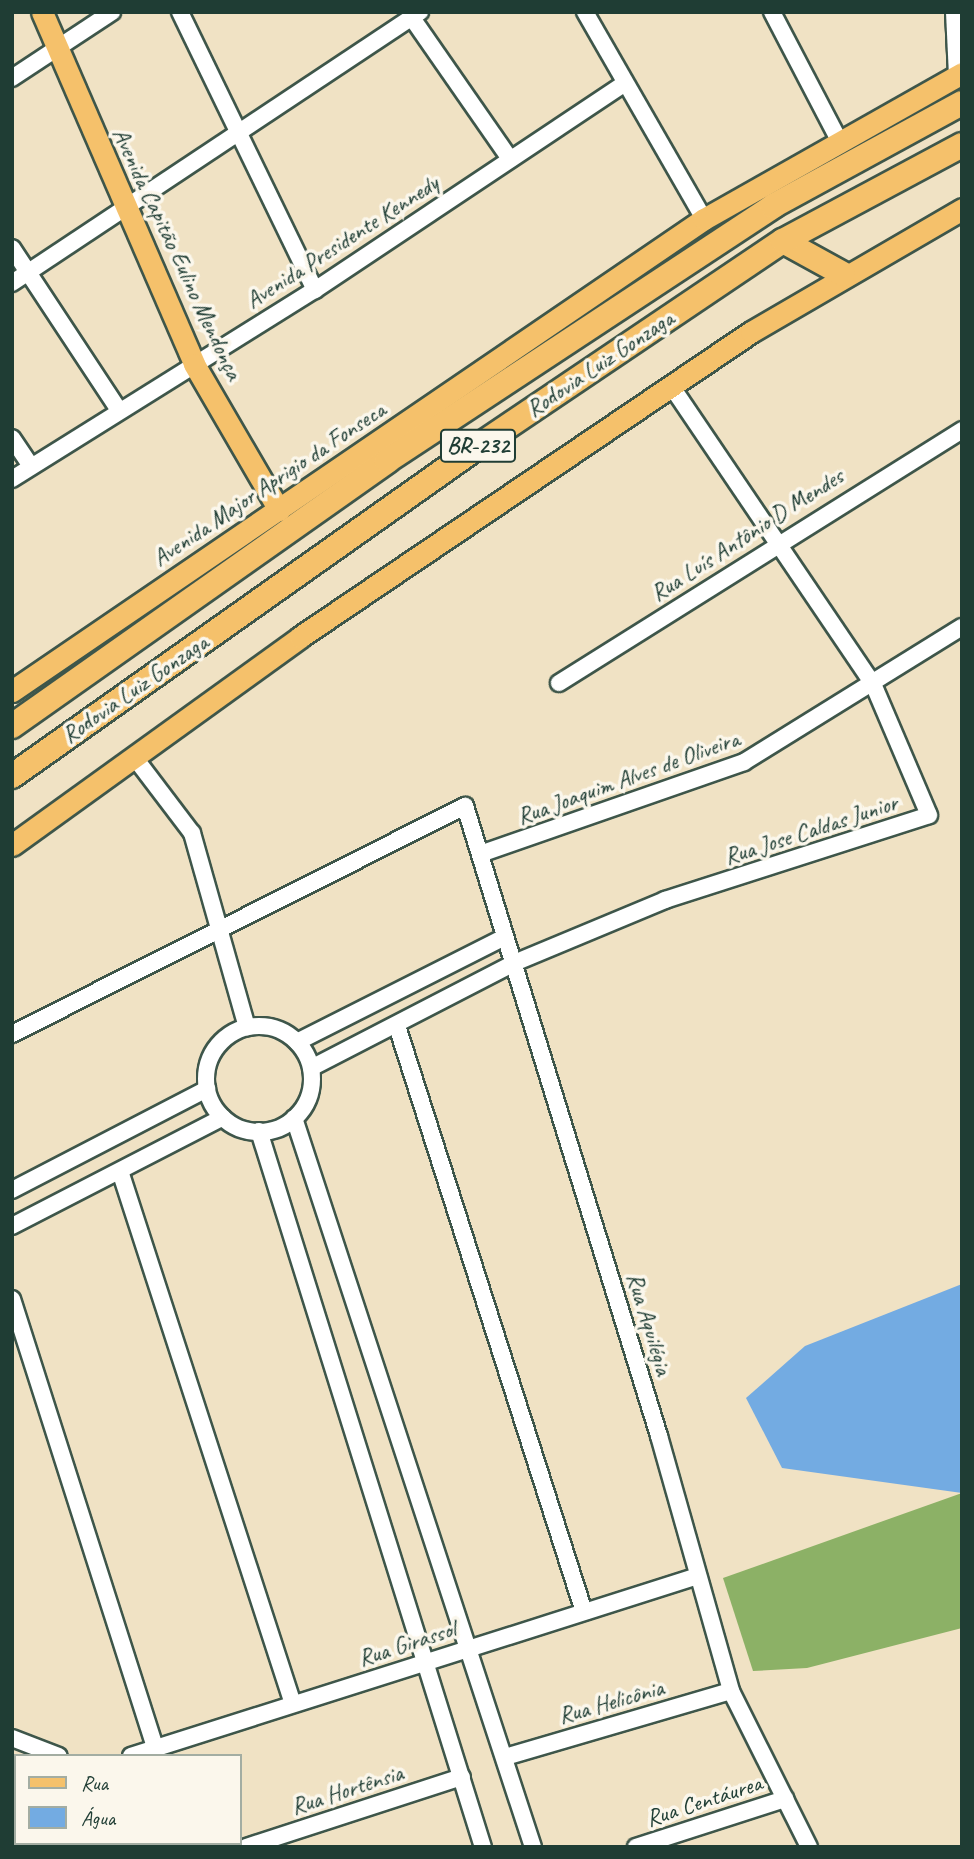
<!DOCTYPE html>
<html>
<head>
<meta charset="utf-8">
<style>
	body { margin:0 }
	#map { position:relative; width:974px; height:1859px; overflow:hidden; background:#f0e2c4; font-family:Caveat,sans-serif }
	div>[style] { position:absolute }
	.forest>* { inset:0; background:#8cb166 }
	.water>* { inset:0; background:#73abe2 }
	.roads { filter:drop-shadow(2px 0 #3e564a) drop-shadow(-2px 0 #3e564a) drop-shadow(0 2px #3e564a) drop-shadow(0 -2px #3e564a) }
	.minor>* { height:16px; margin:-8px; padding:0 8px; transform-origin:8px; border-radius:8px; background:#fff }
	.minor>.ring { margin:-8px; padding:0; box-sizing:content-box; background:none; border:16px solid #fff; border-radius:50% }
	.major>* { height:21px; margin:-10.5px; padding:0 10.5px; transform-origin:10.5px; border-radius:10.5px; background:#f5c16b }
	.highway>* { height:24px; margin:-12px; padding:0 12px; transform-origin:12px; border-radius:12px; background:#f5c16b }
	span { translate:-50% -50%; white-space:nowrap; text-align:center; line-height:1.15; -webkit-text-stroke:7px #fbf7ec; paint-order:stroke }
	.shield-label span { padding:2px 5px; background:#fbf7ec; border:2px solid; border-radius:5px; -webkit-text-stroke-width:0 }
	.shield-label { font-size:23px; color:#1f3d34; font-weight:700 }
	.street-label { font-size:24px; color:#1f3d34 }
	.frame { position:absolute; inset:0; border:14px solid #1f3d34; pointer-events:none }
	.legend { position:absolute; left:14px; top:1754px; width:228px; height:91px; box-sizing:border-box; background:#fbf7ec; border:2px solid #a3ada2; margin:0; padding:9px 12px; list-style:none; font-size:21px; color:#1f3d34 }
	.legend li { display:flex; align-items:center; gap:14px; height:35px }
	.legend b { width:35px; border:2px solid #a3ada2 }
</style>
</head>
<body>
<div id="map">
	<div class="forest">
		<i style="clip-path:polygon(962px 1493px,962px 1628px,807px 1668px,753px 1671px,723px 1578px)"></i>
	</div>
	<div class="water">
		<i style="clip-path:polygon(962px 1284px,962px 1493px,782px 1468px,746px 1398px,805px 1346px)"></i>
	</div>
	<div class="roads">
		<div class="minor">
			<i style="left:180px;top:12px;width:309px;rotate:64.1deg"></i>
			<i style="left:585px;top:12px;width:239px;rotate:60.1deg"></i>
			<i style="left:772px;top:12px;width:144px;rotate:62.4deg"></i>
			<i style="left:954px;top:12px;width:63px;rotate:87.3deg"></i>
			<i style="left:412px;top:18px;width:172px;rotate:55.2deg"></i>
			<i style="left:12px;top:78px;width:120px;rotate:-33.4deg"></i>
			<i style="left:12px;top:248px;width:193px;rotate:56.6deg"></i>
			<i style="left:12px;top:283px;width:490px;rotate:-33.6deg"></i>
			<i style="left:12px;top:438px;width:34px;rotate:56deg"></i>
			<i style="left:12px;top:479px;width:357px;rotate:-32deg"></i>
			<i style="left:315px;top:290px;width:371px;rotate:-33.7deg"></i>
			<i style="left:559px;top:683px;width:476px;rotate:-32.1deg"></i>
			<i style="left:135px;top:758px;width:94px;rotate:52.8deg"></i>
			<i style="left:192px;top:833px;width:202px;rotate:74.2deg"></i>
			<i style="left:483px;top:853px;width:276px;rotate:-19.2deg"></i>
			<i style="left:744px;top:762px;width:256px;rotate:-31.8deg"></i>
			<i style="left:397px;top:1026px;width:615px;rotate:72.3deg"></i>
			<i class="ring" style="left:206px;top:1026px;width:90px;height:90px"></i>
			<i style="left:12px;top:1034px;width:507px;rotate:-26.72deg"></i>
			<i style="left:465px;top:806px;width:659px;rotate:72.88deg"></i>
			<i style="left:659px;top:1436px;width:265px;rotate:74.2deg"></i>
			<i style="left:731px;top:1691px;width:174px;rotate:63.4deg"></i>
			<i style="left:297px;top:1042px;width:233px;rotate:-26.8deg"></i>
			<i style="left:311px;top:1068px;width:229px;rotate:-27.3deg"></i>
			<i style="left:514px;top:963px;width:164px;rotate:-22.6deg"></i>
			<i style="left:665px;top:900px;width:277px;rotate:-17.8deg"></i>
			<i style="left:929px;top:815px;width:142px;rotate:-113.1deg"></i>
			<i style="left:873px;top:684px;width:359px;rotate:-124.1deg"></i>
			<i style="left:294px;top:1118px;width:767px;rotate:71.85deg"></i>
			<i style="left:259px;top:1131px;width:750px;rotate:72.63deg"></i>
			<i style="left:120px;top:1171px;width:560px;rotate:72.02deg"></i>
			<i style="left:12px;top:1190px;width:220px;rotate:-27.4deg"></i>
			<i style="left:12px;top:1226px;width:237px;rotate:-27.3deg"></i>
			<i style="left:12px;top:1299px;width:471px;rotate:72.3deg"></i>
			<i style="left:12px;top:1738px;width:50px;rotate:21deg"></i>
			<i style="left:131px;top:1756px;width:595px;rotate:-17.61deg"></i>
			<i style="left:505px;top:1757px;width:235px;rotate:-16.3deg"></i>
			<i style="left:100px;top:1843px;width:4px;rotate:76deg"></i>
			<i style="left:246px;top:1847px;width:227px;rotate:-18deg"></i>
			<i style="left:636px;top:1847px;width:157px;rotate:-17.9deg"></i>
		</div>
		<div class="major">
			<i style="left:42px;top:12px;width:383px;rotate:66.6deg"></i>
			<i style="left:194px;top:364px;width:169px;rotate:59.8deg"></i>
			<i style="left:12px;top:691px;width:838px;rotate:-34.3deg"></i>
			<i style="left:704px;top:219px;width:296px;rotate:-29.5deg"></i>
			<i style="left:12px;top:845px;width:355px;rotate:-35.8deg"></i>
			<i style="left:300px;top:637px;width:544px;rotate:-34.07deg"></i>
			<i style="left:751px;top:332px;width:244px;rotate:-30.2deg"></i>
		</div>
		<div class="highway">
			<i style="left:783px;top:241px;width:68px;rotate:28.8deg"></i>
			<i style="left:12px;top:726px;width:459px;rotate:-35.2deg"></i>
			<i style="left:387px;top:461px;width:463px;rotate:-33.4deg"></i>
			<i style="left:773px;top:206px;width:215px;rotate:-28.6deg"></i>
			<i style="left:12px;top:776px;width:573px;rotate:-35.27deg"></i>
			<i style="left:480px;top:445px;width:365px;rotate:-34deg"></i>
			<i style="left:783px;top:241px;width:203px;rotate:-28.2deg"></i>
		</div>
	</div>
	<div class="shield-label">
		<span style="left:478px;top:446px">BR-232</span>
	</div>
	<div class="street-label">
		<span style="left:342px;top:242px;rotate:-33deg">Avenida Presidente Kennedy</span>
		<span style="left:177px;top:254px;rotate:65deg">Avenida Capitão Eulino Mendonça</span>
		<span style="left:600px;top:364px;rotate:-34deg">Rodovia Luiz Gonzaga</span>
		<span style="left:269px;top:484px;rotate:-34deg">Avenida Major Aprigio da Fonseca</span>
		<span style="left:747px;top:535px;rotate:-33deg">Rua Luís Antônio D Mendes</span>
		<span style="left:135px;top:689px;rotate:-35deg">Rodovia Luiz Gonzaga</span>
		<span style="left:628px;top:778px;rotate:-20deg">Rua Joaquim Alves de Oliveira</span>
		<span style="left:811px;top:830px;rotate:-18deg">Rua Jose Caldas Junior</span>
		<span style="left:649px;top:1324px;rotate:73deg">Rua Aquilégia</span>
		<span style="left:407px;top:1644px;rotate:-18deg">Rua Girassol</span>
		<span style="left:611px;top:1702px;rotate:-16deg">Rua Helicônia</span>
		<span style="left:347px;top:1790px;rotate:-18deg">Rua Hortênsia</span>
		<span style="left:704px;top:1801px;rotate:-18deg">Rua Centáurea</span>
	</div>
	<div class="frame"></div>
	<ul class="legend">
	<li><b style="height:9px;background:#f5c16b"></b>Rua</li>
	<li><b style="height:19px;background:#73abe2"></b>Água</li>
	</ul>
</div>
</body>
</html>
